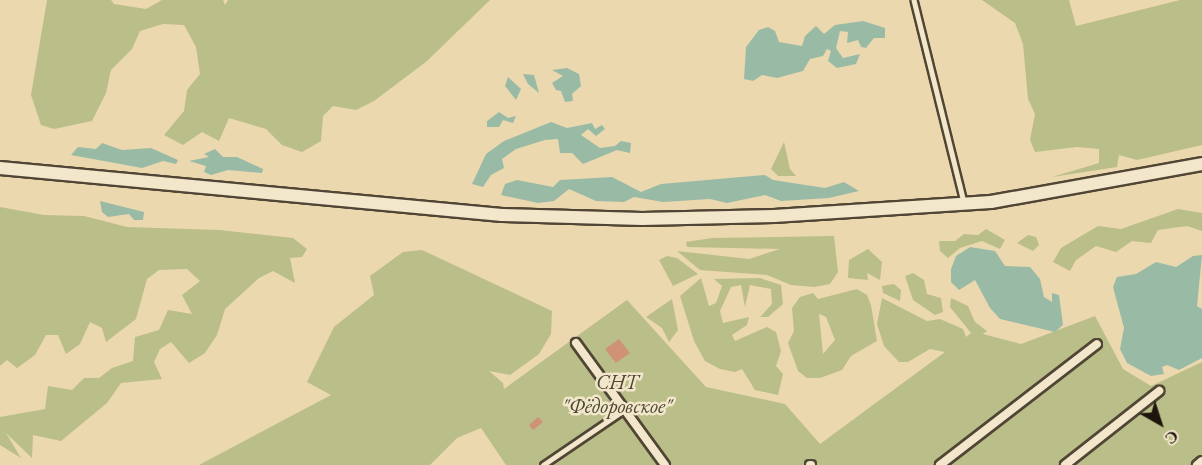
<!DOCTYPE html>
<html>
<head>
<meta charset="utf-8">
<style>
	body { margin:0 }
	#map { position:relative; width:1202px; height:465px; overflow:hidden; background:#ebd8af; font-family:"EB Garamond",serif }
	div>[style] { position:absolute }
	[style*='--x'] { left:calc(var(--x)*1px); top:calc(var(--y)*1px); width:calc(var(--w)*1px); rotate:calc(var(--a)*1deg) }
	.green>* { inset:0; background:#babe89 }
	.water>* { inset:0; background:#99bba6 }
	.building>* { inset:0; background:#cf9277 }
	.roads { filter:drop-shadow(2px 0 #514635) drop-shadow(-2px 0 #514635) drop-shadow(0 2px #514635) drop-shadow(0 -2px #514635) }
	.service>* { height:4.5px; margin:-2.25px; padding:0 2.25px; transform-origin:2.25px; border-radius:2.25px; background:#f2e6cb }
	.minor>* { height:8px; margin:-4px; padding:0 4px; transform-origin:4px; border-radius:4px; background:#f2e6cb }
	.secondary>* { height:12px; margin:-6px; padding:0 6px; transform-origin:6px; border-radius:6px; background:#f2e6cb }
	span { translate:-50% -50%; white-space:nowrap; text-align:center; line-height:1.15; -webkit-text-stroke:5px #f2e6cb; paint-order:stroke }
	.park-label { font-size:21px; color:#4d4832; font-style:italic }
	.north { position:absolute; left:1130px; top:393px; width:60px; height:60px; -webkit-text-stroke:4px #f2e6cb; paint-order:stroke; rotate:141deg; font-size:16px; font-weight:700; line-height:24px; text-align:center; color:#1e160c }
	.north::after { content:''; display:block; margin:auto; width:21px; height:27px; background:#1e160c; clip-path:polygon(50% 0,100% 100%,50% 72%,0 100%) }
</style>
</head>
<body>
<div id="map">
	<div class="green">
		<div style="clip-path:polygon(47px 0,111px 0,114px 4px,146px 9px,162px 0,223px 0,225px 5px,228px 0,490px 0,427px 61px,374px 101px,356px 110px,333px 106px,323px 116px,321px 141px,302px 152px,282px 145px,266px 129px,229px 118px,219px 141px,202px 132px,183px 145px,164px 135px,184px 111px,187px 90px,200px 74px,196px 47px,184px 25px,163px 24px,140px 31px,132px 49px,111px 70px,106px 93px,92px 121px,54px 129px,41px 125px,31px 95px)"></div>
		<div style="clip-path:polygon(982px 0,1069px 0,1076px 26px,1180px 0,1202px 0,1202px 145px,1137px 160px,1119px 155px,1117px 167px,1052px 177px,1099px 163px,1099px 149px,1077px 147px,1035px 152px,1030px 140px,1035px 114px,1028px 99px,1023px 44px,1015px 23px)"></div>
		<div style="clip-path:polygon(784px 142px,790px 169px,796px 176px,778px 176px,771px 169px)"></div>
		<div style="clip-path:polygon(0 207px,44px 215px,84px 216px,127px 227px,219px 230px,293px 238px,307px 249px,302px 257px,290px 258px,295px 283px,273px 271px,259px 278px,225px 309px,217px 335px,205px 353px,189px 363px,171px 342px,160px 349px,154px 362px,162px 379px,121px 383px,107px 403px,61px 441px,33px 435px,32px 458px,6px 433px,21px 458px,0 445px,0 417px,45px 409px,48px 386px,72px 390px,84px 378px,99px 378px,112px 368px,133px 361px,135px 337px,159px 330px,168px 310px,192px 314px,182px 295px,200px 281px,187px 269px,159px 270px,147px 279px,136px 319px,106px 342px,102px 328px,90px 322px,80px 344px,66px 354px,58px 335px,46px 335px,35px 355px,17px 368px,7px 360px,0 366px)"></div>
		<div style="clip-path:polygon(1178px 209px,1202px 213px,1202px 231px,1187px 226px,1158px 230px,1151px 243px,1132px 241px,1116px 252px,1096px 246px,1076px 260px,1070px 271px,1053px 262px,1061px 248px,1098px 226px,1121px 229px)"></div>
		<div style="clip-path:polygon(986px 229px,1005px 240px,1000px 249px,982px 241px,960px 248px,948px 258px,940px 251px,939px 241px,955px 241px,964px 234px,978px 235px)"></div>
		<div style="clip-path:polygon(1028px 235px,1036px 237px,1039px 245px,1033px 251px,1017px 243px)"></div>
		<div style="clip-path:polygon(834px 236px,838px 272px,830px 284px,814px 287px,791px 285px,767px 275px,700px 270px,677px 251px,749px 259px,780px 249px,687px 247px,686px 242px,712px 238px)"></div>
		<div style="clip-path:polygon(868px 249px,882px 262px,880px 280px,867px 273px,868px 280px,848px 278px,849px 260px)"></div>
		<div style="clip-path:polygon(422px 250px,552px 311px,551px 334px,539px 354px,510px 375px,489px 371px,503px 383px,504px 389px,627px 300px,706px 387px,785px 404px,820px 444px,945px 352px,930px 349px,908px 362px,899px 362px,884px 346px,877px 324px,882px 298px,927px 321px,940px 319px,963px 329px,966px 337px,971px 333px,950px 307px,951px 298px,968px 306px,975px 322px,987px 331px,983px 334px,1021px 344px,1095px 316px,1123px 369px,1151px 386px,1202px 362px,1202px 465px,506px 465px,481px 428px,457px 438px,430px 465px,199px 465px,331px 395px,307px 382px,334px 327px,374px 295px,370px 276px,403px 252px)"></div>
		<div style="clip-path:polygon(667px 256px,677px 258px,698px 274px,673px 286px,659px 260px)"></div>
		<div style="clip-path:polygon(913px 273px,924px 280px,927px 294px,941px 298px,943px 312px,935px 315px,913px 300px,905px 276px)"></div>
		<div style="clip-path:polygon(701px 278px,709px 306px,716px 303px,722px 286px,714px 279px,760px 278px,781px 285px,783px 304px,768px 317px,760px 317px,772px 304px,771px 289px,750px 285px,745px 307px,741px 285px,731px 287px,720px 311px,723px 323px,749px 317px,747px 325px,732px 335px,735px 341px,767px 327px,776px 332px,781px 351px,776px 366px,783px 374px,778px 395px,755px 390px,742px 369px,735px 372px,720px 369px,705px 361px,694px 341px,680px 296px)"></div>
		<div style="clip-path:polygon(894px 284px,901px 290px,900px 301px,883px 293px,882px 286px)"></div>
		<div style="clip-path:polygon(evenodd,857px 289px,867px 295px,871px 305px,877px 341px,851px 356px,842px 370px,820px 378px,807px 378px,798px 371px,788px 343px,794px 331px,792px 308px,800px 297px,813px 293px,818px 299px,857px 289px,819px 314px,826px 317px,835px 340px,823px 354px,819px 314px)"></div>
		<div style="clip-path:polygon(672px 299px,678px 330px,669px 342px,662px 328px,646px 317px)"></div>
	</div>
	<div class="water">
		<div style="clip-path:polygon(863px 21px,885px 28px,885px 38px,874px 38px,866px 48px,861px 47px,858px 40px,847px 43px,848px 32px,840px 31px,836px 48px,843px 58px,860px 54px,856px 64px,837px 68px,828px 61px,831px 51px,827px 49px,823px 56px,810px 59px,803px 71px,777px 78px,762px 75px,753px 81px,744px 79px,746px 47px,759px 30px,768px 27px,775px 31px,779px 42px,802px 46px,805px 36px,816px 26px,824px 34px,835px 25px)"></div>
		<div style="clip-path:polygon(567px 68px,579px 74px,581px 86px,572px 94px,573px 101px,565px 102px,561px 91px,556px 90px,552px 83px,563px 76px,552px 70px)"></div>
		<div style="clip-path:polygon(523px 74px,534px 75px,539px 93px,528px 84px)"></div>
		<div style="clip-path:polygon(508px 77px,521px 89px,516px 100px,505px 86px)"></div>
		<div style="clip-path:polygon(499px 112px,508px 118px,516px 116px,513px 123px,503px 120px,499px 127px,487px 127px,487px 121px)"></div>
		<div style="clip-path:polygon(551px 122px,567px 128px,592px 123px,595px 129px,602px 125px,605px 129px,596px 136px,588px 129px,581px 135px,600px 148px,615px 146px,621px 141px,631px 143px,630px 153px,617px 150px,583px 164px,572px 153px,560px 153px,558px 139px,545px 140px,516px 149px,502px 159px,504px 168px,491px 175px,483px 187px,472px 184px,486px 154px,504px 141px)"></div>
		<div style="clip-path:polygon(102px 143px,122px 150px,151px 148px,178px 160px,176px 164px,163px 161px,142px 168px,71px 155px,78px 147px,96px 149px)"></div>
		<div style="clip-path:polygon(215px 149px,223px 157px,237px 157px,263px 169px,262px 173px,228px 170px,211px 175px,204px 172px,206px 166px,189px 161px,209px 157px,204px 154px)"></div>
		<div style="clip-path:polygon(765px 175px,773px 180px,825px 188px,844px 182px,859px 191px,829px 198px,781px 201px,765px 195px,727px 203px,710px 199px,663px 202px,634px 197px,624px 202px,596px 201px,569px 189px,554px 201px,538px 203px,501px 195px,505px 184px,517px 180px,553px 187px,560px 180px,612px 177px,641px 192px,661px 184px)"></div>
		<div style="clip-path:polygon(100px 201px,144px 212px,143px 220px,134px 220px,129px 214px,108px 217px,102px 212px)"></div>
		<div style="clip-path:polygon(970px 247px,995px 251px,1005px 266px,1030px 267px,1040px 279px,1044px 297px,1052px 302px,1052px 293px,1059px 295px,1063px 325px,1055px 332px,1000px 319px,990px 308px,975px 280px,959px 290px,951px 282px,951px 269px,956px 256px)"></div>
		<div style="clip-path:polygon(1202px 255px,1197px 306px,1202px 309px,1202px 358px,1179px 370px,1167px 365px,1162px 367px,1164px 374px,1151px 376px,1127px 363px,1120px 349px,1124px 328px,1113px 287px,1117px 277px,1136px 274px,1156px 262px,1176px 267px,1193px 256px)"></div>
	</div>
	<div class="building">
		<div style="clip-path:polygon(619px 339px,630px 353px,616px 363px,605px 349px)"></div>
		<div style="clip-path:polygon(538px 417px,543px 422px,533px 430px,529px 425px)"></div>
	</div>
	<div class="roads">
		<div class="service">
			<div style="--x:914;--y:0;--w:208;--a:76.1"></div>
			<div style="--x:543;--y:465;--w:98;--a:-34.2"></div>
		</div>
		<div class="minor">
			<div style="--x:576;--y:343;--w:151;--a:53.9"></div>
			<div style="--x:810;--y:465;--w:1;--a:0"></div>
			<div style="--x:940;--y:465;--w:198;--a:-37.6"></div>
			<div style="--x:1065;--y:465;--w:120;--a:-38.2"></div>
			<div style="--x:1197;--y:465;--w:6;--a:-39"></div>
		</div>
		<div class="secondary">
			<div style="--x:0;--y:168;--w:504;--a:5.35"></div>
			<div style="--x:502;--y:215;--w:140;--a:1.6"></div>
			<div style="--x:642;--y:219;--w:132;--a:-1.3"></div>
			<div style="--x:774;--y:216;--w:217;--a:-3.7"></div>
			<div style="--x:991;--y:202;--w:214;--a:-10.2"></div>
		</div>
	</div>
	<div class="park-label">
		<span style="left:617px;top:394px">СНТ<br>"Фёдоровское"</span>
	</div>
	<div class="north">С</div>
</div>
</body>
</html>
